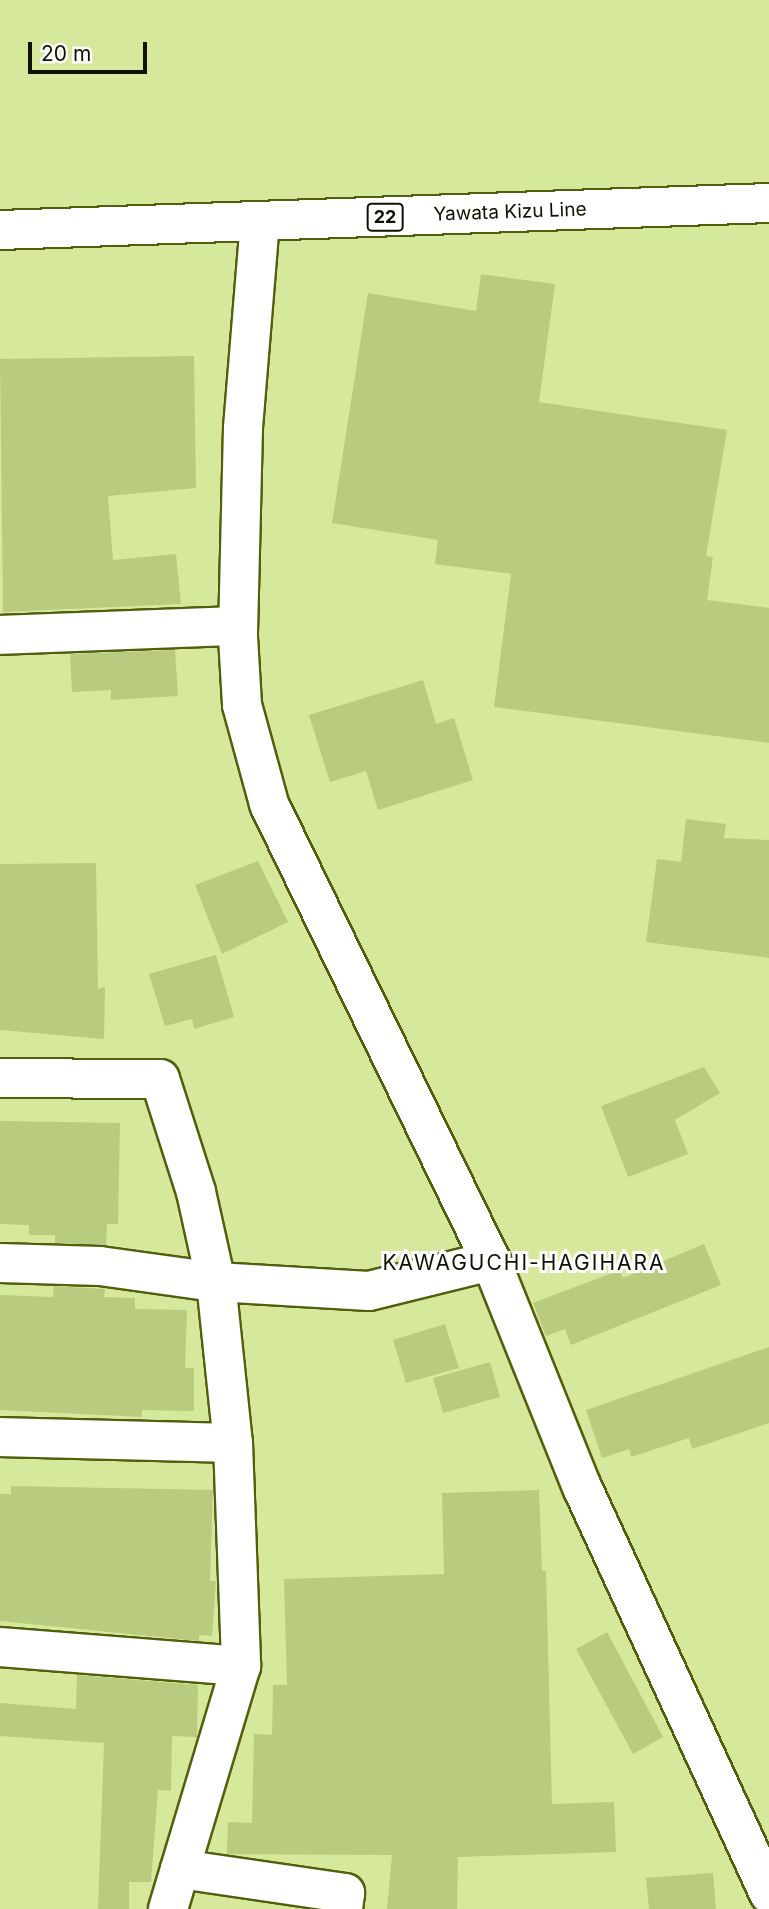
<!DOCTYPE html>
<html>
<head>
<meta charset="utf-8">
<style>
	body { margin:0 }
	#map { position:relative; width:769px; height:1909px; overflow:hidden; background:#d5e89b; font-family:Inter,sans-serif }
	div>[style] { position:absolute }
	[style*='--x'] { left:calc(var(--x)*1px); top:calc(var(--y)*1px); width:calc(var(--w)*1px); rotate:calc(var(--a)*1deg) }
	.building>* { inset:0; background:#b9cb7f }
	.roads { filter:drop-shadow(2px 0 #515f0d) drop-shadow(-2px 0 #515f0d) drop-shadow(0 2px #515f0d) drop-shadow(0 -2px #515f0d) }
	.minor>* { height:38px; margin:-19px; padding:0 19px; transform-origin:19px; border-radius:19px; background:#fff }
	.major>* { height:38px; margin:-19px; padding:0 19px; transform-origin:19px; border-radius:19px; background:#fff }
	span { translate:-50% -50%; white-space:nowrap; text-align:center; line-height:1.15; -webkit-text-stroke:6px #fff; paint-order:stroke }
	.shield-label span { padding:2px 5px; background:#fff; border:2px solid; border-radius:5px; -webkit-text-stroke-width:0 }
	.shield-label { font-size:18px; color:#0e1300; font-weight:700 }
	.street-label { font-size:19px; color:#0e1300 }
	.neighbourhood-label { font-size:21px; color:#0e1300; letter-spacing:2px }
	.scale { position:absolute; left:28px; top:42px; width:119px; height:32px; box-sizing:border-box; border:4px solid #0e1300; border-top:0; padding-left:9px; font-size:21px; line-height:24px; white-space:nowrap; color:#0e1300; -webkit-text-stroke:5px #fff; paint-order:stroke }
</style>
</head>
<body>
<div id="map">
	<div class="building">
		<div style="clip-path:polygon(481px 274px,555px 284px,539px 402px,727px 430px,706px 556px,713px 557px,707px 600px,769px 608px,769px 743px,494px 707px,511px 574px,435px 564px,438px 540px,332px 523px,368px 293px,476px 311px)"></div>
		<div style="clip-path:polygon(194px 356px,196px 488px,108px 496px,113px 560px,176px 554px,181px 604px,3px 612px,0 359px)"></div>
		<div style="clip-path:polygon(175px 650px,178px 696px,111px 700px,111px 690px,72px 692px,70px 654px)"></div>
		<div style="clip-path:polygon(423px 680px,436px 724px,454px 718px,473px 780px,378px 810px,366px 771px,330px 782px,309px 715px)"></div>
		<div style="clip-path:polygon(686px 819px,726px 824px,724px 838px,769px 840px,769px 958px,646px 942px,657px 859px,681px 862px)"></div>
		<div style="clip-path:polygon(258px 861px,288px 922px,222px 954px,195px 885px)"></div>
		<div style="clip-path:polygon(96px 863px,98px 989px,105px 987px,104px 1039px,0 1030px,0 864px)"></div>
		<div style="clip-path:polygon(216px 955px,234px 1017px,194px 1029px,192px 1019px,165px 1026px,149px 974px)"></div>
		<div style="clip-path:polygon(704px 1067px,720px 1093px,675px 1120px,688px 1154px,628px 1177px,601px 1106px)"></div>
		<div style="clip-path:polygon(0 1121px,120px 1123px,118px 1224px,107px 1224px,106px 1245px,55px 1243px,55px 1235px,29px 1235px,29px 1225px,0 1224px)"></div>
		<div style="clip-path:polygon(704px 1244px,721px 1285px,571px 1345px,565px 1329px,546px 1336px,533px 1303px,620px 1270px,623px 1278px)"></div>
		<div style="clip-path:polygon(54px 1286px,105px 1289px,104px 1297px,135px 1298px,135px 1309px,187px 1310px,185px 1368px,194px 1368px,194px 1411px,142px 1410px,142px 1417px,0 1410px,0 1295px,53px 1297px)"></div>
		<div style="clip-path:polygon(445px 1324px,459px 1368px,406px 1383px,393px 1340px)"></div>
		<div style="clip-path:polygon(769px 1347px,769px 1423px,692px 1449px,689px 1438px,631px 1457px,629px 1449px,602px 1458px,586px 1410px)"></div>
		<div style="clip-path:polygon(490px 1362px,500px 1397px,443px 1413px,433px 1378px)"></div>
		<div style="clip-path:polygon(11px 1486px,213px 1490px,210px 1581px,216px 1581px,212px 1636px,199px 1635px,199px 1641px,0 1621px,0 1494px,11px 1494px)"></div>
		<div style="clip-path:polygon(539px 1490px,542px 1571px,546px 1571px,552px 1804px,614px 1802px,616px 1852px,458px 1857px,457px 1909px,387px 1909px,392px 1855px,227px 1854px,228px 1822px,252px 1823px,254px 1734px,272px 1735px,273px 1685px,287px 1685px,284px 1579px,444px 1574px,442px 1493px)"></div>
		<div style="clip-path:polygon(607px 1632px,663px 1737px,633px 1754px,576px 1649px)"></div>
		<div style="clip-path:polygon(77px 1675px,198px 1685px,197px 1737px,172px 1736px,171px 1791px,158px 1790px,151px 1882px,129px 1882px,129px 1909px,98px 1909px,104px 1743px,0 1736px,0 1703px,76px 1709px)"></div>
		<div style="clip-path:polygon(713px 1873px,716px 1909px,649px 1909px,646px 1878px)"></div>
	</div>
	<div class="roads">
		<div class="minor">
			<div style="--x:260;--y:221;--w:208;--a:94.7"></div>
			<div style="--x:243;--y:428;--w:209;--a:91.4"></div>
			<div style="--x:238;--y:637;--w:68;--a:86.6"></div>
			<div style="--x:242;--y:705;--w:103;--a:74.7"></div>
			<div style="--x:269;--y:804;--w:508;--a:64.09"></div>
			<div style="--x:491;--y:1261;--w:244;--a:68.1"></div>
			<div style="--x:582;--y:1487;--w:448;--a:65.3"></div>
			<div style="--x:0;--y:635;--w:238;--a:-2.2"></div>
			<div style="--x:0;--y:1078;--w:160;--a:0.4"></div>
			<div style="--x:160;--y:1079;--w:119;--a:72.3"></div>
			<div style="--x:196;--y:1192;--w:92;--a:77.5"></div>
			<div style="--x:216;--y:1282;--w:162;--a:84"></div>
			<div style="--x:233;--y:1443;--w:223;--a:87.9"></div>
			<div style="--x:241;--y:1666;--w:242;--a:-175.5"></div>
			<div style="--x:0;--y:1263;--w:100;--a:1.7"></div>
			<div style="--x:100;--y:1266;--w:117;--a:7.9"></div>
			<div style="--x:216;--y:1282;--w:153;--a:3.4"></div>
			<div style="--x:369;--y:1291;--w:126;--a:-13.8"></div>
			<div style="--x:0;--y:1437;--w:233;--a:1.5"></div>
			<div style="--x:180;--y:1869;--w:167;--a:8.3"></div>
			<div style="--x:345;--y:1893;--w:16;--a:97"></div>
			<div style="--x:168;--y:1909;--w:254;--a:-73.3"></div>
		</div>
		<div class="major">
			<div style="--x:0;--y:230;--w:769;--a:-2.01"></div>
		</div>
	</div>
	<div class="shield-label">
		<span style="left:385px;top:217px">22</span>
	</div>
	<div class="street-label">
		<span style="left:510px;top:212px;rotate:-2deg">Yawata Kizu Line</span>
	</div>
	<div class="neighbourhood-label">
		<span style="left:524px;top:1263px">KAWAGUCHI-HAGIHARA</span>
	</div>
	<div class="scale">20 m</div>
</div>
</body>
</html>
